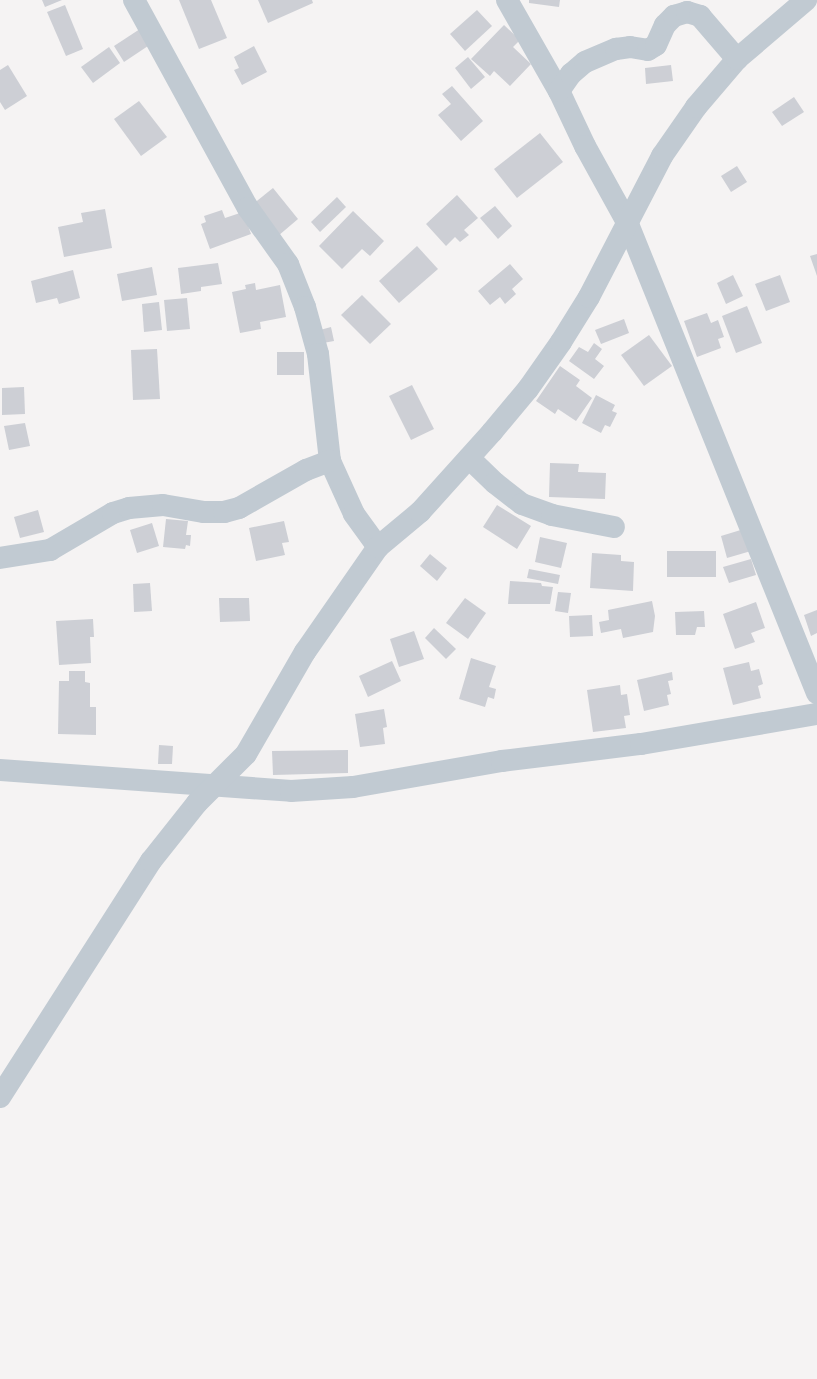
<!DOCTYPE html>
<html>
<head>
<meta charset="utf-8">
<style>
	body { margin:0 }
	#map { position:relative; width:817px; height:1379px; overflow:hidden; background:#f5f3f3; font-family:Manrope,sans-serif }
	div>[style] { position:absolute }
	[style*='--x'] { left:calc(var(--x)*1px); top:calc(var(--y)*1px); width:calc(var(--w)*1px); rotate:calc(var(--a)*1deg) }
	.building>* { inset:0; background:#cdcfd5 }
	.street>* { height:22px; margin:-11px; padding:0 11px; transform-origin:11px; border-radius:11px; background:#c1cad2 }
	span { translate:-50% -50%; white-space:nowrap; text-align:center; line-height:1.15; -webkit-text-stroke:3px #fff; paint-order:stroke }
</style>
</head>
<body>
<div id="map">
	<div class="building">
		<div style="clip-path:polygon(42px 0,62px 0,45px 7px)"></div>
		<div style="clip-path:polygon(179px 0,211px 0,227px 38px,199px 49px)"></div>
		<div style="clip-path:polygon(258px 0,312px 0,313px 3px,268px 23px)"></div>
		<div style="clip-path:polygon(529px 0,560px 0,559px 7px,529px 3px)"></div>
		<div style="clip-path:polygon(65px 5px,83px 49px,66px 56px,47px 12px)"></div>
		<div style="clip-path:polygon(477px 10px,492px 26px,465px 51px,450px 34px)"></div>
		<div style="clip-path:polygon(504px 25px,520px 40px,513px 47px,531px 64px,510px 86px,494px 71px,490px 76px,471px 59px)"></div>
		<div style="clip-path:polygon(143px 27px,154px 42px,124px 62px,114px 46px)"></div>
		<div style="clip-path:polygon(254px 46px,267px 72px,242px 85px,234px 70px,239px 68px,234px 57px)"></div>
		<div style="clip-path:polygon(109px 47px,120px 63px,93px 83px,81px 67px)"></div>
		<div style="clip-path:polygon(468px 57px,485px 77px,471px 89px,455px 68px)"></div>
		<div style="clip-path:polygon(8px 65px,27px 96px,5px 110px,0 102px,0 70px)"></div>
		<div style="clip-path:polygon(671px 65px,673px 81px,646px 84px,645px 68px)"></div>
		<div style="clip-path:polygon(452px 86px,483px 121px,461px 141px,438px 115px,451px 104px,442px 94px)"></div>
		<div style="clip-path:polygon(794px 97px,804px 112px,782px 126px,772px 112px)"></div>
		<div style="clip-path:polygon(139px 101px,167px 137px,141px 156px,114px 119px)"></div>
		<div style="clip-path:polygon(540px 133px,563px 162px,517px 198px,494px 169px)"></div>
		<div style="clip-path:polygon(737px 166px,747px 182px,731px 192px,721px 176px)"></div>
		<div style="clip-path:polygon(273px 188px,298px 219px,278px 236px,253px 204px)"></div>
		<div style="clip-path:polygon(457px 195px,478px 218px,464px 230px,469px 235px,460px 242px,455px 237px,446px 246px,426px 224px)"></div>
		<div style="clip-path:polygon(337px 197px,346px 207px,320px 232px,311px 222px)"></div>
		<div style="clip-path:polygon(495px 206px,512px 226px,498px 239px,480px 218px)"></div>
		<div style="clip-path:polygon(105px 209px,112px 248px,64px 257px,58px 227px,83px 222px,81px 213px)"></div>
		<div style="clip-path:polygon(222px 210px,225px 218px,243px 212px,251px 234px,210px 249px,201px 224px,206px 222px,204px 216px)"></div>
		<div style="clip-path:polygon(353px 211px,384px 241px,370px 256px,362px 249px,342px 269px,319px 246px)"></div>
		<div style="clip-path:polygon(417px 246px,438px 269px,399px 303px,379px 281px)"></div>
		<div style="clip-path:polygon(817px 254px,817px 276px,810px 256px)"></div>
		<div style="clip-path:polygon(218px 263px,222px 284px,201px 287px,201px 291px,181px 294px,178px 268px)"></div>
		<div style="clip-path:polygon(510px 264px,523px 279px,512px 289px,516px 294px,505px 304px,500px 297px,490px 305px,478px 291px)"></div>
		<div style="clip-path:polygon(152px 267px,157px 295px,122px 301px,117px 274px)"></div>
		<div style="clip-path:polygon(73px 270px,80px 298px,59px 304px,57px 298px,36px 303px,31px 281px)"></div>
		<div style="clip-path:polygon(733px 275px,743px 296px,726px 304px,717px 283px)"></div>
		<div style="clip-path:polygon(780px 275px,790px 302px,766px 311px,755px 284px)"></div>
		<div style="clip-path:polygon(255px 283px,256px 290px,280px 285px,286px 317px,260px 322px,261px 329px,240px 333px,232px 292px,246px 289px,245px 285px)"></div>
		<div style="clip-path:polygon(362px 295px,391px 324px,370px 344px,341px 315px)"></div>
		<div style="clip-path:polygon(187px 298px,190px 329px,167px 331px,164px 300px)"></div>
		<div style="clip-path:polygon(159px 302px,162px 330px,144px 332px,142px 304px)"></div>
		<div style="clip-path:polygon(747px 306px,762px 343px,736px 353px,722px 316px)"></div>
		<div style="clip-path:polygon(707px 313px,711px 323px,718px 320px,724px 337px,718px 339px,721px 348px,697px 357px,684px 321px)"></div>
		<div style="clip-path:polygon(624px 319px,629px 333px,601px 344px,595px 330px)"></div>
		<div style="clip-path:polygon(331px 327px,334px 341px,323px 343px,320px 330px)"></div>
		<div style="clip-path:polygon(649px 335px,672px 366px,644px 386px,621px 355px)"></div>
		<div style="clip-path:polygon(594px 343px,602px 349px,595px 359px,604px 366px,594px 379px,569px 361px,579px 347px,588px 352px)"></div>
		<div style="clip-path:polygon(157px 349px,160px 399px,133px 400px,131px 350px)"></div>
		<div style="clip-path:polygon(277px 352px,304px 352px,304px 375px,277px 375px)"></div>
		<div style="clip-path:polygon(560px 366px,580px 380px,576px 386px,592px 398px,576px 421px,558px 409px,555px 414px,536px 401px)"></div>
		<div style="clip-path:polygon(412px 385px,434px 429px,411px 440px,389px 396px)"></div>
		<div style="clip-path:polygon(24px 387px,25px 414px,2px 415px,2px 388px)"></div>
		<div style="clip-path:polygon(596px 395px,615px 405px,612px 411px,617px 413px,610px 427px,605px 425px,601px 433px,582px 423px)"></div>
		<div style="clip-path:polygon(25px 423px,30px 446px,9px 450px,4px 426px)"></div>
		<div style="clip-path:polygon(550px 463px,579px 464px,578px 472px,606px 473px,605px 499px,549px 497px)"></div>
		<div style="clip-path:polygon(497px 505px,531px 526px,517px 549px,483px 527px)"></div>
		<div style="clip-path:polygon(38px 510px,44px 532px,20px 538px,14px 517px)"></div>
		<div style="clip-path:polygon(166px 519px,188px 521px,186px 535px,191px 535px,190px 546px,186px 545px,185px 549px,163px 547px)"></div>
		<div style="clip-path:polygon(284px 521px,289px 542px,282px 543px,285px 555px,256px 561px,249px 528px)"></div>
		<div style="clip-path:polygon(152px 523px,159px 546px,137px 553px,130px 530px)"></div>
		<div style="clip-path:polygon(744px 529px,751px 551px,727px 558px,721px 536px)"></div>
		<div style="clip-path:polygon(540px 537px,567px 543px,561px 568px,535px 562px)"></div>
		<div style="clip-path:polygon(667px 551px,716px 551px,716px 577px,667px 577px)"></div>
		<div style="clip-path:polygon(592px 553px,621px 555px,621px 561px,634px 562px,633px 591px,590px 588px)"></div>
		<div style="clip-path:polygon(430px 554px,447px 568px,437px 581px,420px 566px)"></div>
		<div style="clip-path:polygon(751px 559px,756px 575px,729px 583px,723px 567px)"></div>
		<div style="clip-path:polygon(529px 569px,560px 575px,558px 584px,527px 578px)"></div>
		<div style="clip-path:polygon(510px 581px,541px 583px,542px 586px,553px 587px,550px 604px,508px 604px)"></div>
		<div style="clip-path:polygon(150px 583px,152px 611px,134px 612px,133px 584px)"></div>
		<div style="clip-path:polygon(558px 592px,571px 593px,568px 613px,555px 611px)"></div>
		<div style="clip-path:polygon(219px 598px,249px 598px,250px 621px,220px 622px)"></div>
		<div style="clip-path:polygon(465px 598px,486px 613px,468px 639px,446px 623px)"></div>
		<div style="clip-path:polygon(652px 601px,655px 616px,653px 632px,623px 638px,621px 629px,601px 633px,599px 622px,609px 620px,608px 610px)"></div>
		<div style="clip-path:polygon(756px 602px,765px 628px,751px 633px,755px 642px,735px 649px,723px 614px)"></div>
		<div style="clip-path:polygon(817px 610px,817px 633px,811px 636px,804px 615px)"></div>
		<div style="clip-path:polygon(704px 611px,705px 627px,697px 627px,695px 635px,676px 635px,675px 612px)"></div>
		<div style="clip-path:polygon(592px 615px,593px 636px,570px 637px,569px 616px)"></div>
		<div style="clip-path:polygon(93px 619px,94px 637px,90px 637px,91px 663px,59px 665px,56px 621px)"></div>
		<div style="clip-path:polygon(434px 628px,456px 649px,446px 659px,425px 638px)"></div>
		<div style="clip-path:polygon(414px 631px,424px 659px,399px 667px,390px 639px)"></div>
		<div style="clip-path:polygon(471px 658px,496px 666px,489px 687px,496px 689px,494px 699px,488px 697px,485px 707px,459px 699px)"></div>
		<div style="clip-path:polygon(392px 661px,401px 681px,368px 697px,359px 676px)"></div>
		<div style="clip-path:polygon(749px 662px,751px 671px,759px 669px,763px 684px,758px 686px,761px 698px,733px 705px,723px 668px)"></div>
		<div style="clip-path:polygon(69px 671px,85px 671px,85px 682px,90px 683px,90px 707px,96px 707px,96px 735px,58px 734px,59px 681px,69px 681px)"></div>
		<div style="clip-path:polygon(672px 672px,673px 680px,668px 681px,671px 694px,667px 695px,669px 705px,644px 711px,637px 680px)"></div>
		<div style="clip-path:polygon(620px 685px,621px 695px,627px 694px,630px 715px,624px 716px,626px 728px,593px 732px,587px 690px)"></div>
		<div style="clip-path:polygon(384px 709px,387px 727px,383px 728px,385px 744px,360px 747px,355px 714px)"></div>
		<div style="clip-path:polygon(159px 745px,173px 746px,172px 764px,158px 764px)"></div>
		<div style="clip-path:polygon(348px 750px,348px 773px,273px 775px,272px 751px)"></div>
	</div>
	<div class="street">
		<div style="--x:134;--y:0;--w:237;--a:61.3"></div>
		<div style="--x:248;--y:208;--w:69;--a:54.5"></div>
		<div style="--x:288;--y:264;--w:46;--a:68.4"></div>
		<div style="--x:305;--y:307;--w:49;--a:74.5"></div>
		<div style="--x:318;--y:354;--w:108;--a:83.6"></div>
		<div style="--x:330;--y:461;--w:58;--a:65.6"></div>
		<div style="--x:354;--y:514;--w:41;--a:54"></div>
		<div style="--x:507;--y:0;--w:105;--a:60.3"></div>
		<div style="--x:559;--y:91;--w:61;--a:64.7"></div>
		<div style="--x:585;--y:146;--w:89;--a:61.1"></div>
		<div style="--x:628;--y:224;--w:506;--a:68.05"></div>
		<div style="--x:559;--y:91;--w:21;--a:-55"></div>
		<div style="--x:571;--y:74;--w:18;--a:-41"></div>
		<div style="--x:585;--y:62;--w:34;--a:-23"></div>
		<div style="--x:616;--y:49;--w:14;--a:-8"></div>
		<div style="--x:630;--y:47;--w:18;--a:9"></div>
		<div style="--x:648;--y:50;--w:9;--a:-32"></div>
		<div style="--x:656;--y:45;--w:22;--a:-66"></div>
		<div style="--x:665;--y:25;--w:13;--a:-45"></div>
		<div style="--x:674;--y:16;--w:14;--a:-17"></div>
		<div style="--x:687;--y:12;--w:14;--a:17"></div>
		<div style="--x:700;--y:16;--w:57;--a:49.3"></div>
		<div style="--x:469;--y:458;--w:36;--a:44"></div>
		<div style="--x:495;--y:483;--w:34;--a:38"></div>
		<div style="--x:522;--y:504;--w:32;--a:20"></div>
		<div style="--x:552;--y:515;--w:63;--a:11"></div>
		<div style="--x:0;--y:558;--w:51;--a:-9.1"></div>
		<div style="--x:50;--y:550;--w:73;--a:-30.4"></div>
		<div style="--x:113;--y:513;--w:17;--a:-17"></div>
		<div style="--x:129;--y:508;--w:34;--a:-5"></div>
		<div style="--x:163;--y:505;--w:42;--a:9.7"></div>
		<div style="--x:204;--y:512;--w:20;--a:0"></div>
		<div style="--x:224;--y:512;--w:16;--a:-15"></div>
		<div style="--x:239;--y:508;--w:77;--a:-29.6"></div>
		<div style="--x:306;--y:470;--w:26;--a:-21"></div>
		<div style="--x:0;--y:770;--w:292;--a:4.1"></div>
		<div style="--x:291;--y:791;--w:62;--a:-3.7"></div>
		<div style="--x:353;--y:787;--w:151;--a:-9.9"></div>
		<div style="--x:502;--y:761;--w:140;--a:-7"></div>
		<div style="--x:641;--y:744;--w:179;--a:-9.7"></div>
		<div style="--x:0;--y:1097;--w:280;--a:-57.4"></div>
		<div style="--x:151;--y:861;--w:74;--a:-51.6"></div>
		<div style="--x:197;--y:803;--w:69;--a:-45"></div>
		<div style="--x:246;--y:754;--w:118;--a:-60"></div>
		<div style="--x:305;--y:652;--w:128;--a:-55.2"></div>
		<div style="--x:378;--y:547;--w:55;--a:-39.8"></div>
		<div style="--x:420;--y:512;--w:108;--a:-48"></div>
		<div style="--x:492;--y:432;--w:56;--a:-50.1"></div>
		<div style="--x:528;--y:389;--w:57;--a:-54.9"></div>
		<div style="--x:561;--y:342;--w:53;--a:-58.1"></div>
		<div style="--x:589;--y:297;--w:159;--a:-62.6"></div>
		<div style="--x:662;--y:156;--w:60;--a:-55.2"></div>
		<div style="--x:696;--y:107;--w:63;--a:-49.5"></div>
		<div style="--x:737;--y:59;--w:91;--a:-40.5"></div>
	</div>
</div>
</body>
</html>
